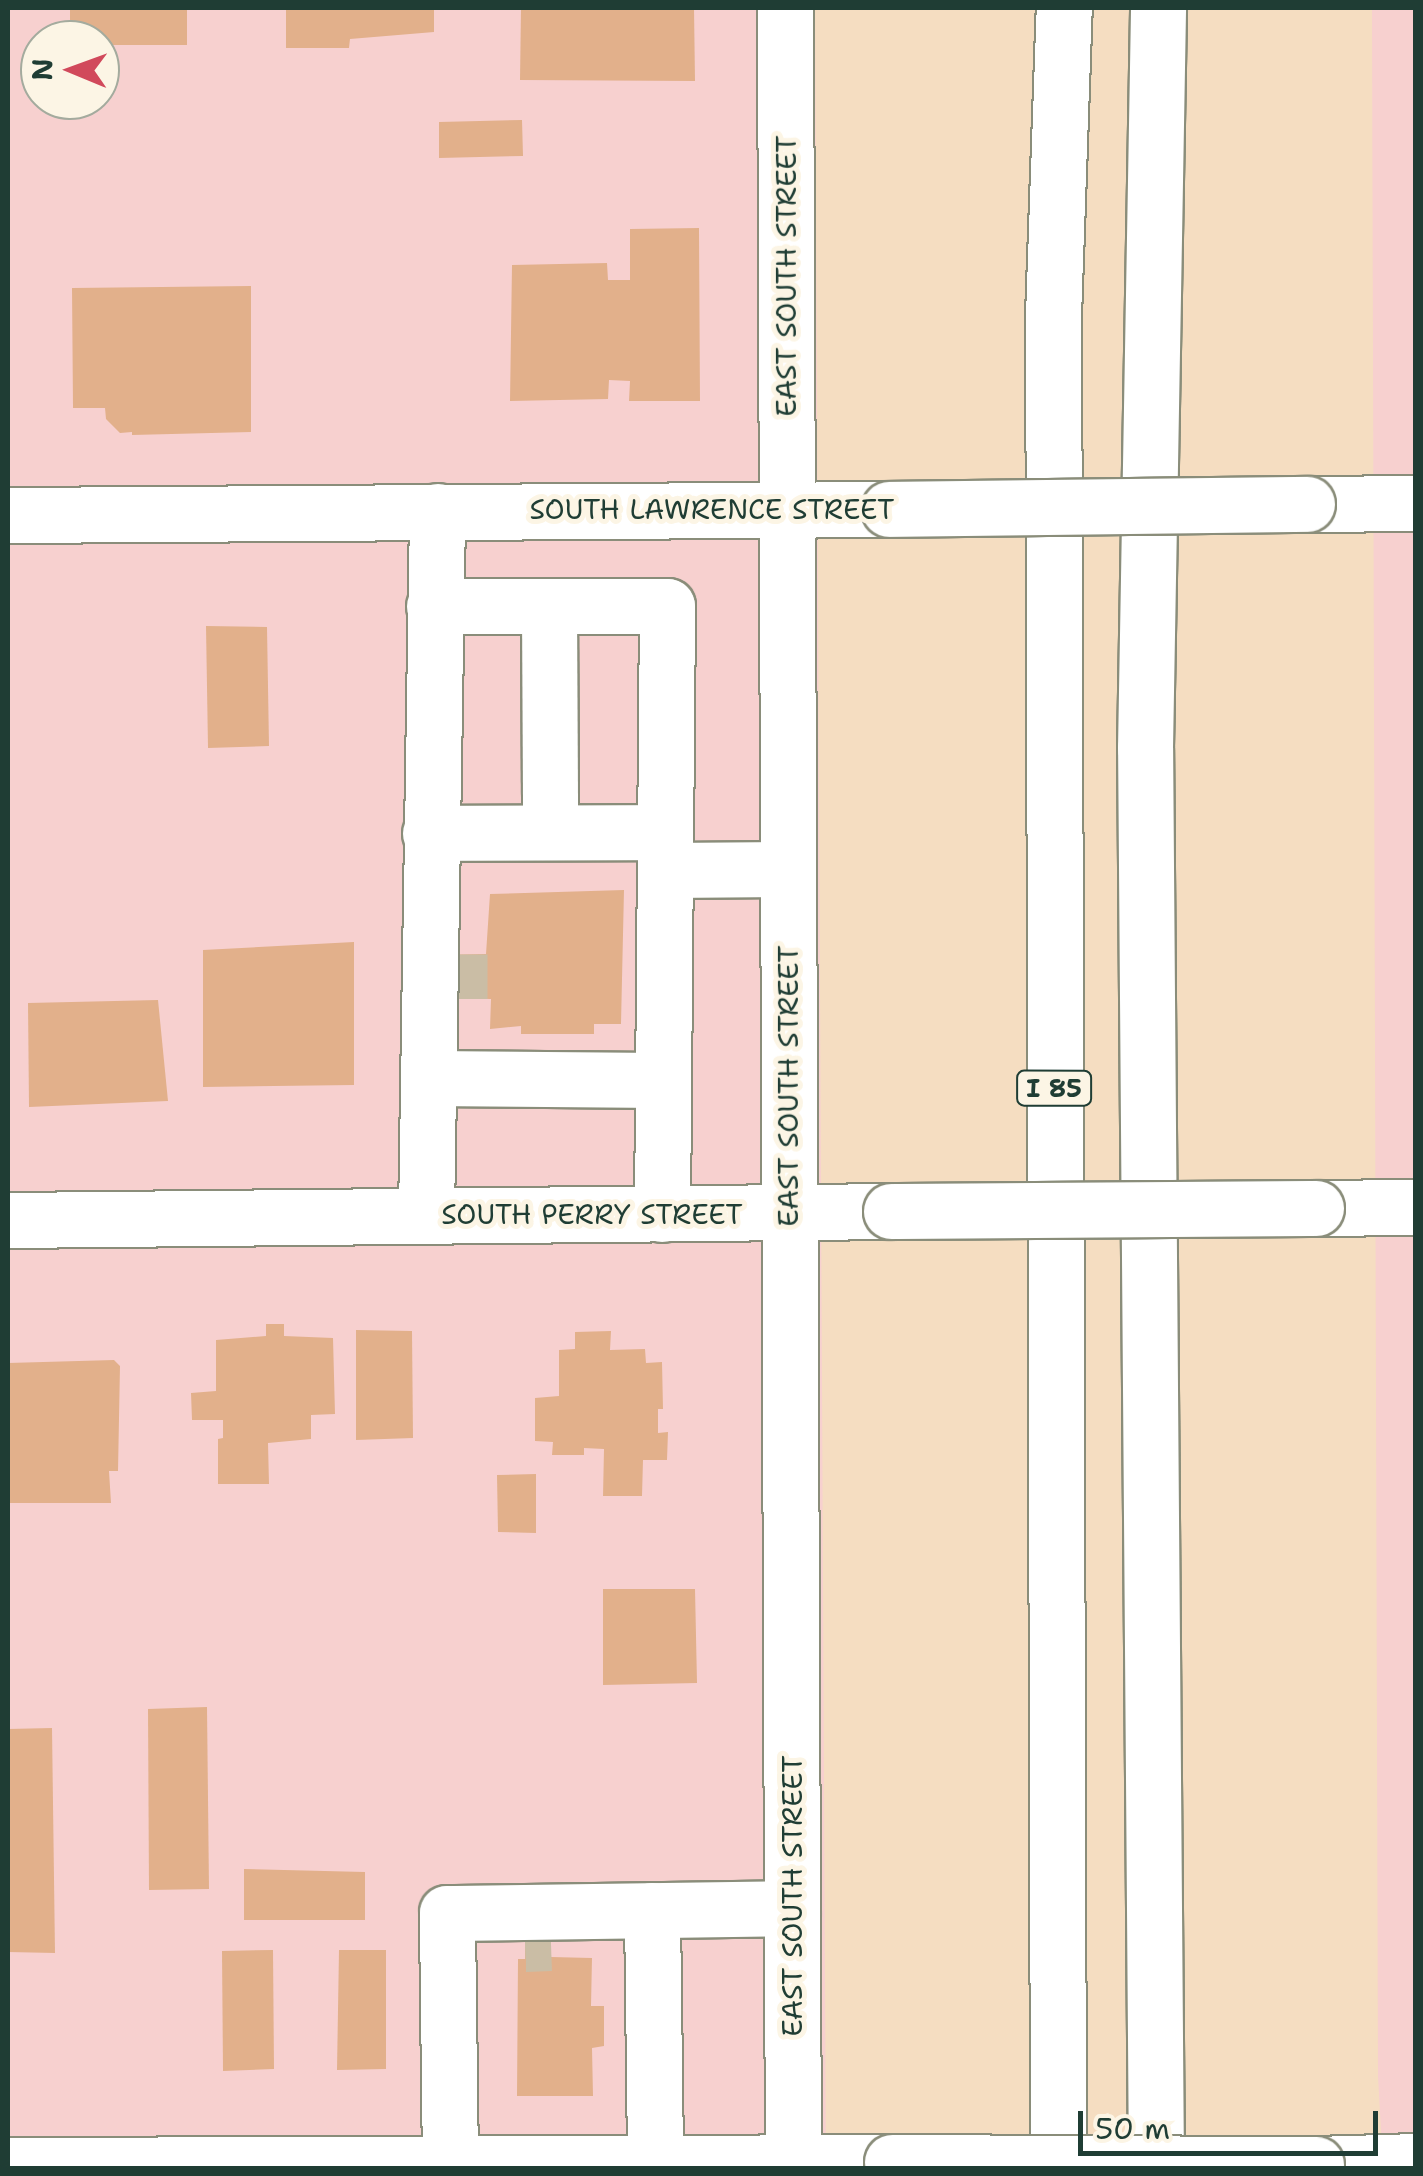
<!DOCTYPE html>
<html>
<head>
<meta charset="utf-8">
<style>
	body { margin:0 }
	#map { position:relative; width:1423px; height:2176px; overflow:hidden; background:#f5ddc1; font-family:"Shantell Sans",sans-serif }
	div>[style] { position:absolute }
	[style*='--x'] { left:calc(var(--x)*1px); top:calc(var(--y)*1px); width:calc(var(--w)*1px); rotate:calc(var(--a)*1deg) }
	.built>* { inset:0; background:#f7d0cf }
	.building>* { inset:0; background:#e2b08b }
	.minor-tunnel>* { height:55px; margin-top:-27.5px; transform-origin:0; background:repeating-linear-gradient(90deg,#cabda5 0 55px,transparent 0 83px) }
	.roads { filter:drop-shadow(2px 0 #8a8d7a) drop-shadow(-2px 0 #8a8d7a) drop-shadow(0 2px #8a8d7a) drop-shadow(0 -2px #8a8d7a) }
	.minor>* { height:55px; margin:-27.5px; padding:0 27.5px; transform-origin:27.5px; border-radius:27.5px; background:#fff }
	.major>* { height:55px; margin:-27.5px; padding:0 27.5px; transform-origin:27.5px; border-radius:27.5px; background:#fff }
	.highway>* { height:55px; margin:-27.5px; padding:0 27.5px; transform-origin:27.5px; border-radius:27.5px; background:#fff }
	.bridges { filter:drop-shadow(2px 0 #8a8d7a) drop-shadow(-2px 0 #8a8d7a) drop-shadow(0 2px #8a8d7a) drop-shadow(0 -2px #8a8d7a) }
	.minor-bridge>* { height:55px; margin:-27.5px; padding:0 27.5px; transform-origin:27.5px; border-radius:27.5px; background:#fff }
	.major-bridge>* { height:55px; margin:-27.5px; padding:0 27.5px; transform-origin:27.5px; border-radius:27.5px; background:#fff }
	span { translate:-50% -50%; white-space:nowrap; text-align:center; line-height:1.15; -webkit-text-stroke:10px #fcf5e5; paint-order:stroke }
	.shield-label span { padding:2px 8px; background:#fcf5e5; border:2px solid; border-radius:8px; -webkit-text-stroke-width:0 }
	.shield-label { font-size:25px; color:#1f3d34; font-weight:700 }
	.street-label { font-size:28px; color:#1f3d34 }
	.frame { position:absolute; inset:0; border:10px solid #1f3d34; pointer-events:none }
	.north { position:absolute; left:20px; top:20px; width:100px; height:100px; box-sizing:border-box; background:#fcf5e5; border:2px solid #a4ab9e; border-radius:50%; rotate:271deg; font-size:28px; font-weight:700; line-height:40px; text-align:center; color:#1f3d34 }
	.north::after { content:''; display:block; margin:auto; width:35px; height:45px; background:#d1495b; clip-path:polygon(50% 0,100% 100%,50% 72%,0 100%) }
	.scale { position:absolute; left:1078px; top:2111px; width:300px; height:45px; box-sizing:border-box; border:5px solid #1f3d34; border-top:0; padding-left:12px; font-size:30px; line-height:35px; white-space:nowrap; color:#1f3d34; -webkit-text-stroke:8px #fcf5e5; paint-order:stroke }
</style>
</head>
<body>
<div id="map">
	<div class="built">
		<div style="clip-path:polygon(evenodd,8px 8px,815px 8px,826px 2168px,8px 2168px,8px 8px,40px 40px,100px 40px,100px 100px,40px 100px,40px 40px)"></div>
		<div style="clip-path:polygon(1372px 8px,1416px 8px,1415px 2168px,1383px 2168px,1378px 2076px)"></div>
	</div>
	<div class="building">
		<div style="clip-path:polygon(70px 8px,187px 8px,187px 45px,100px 45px,100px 40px,70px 40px)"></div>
		<div style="clip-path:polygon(286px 8px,434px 8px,434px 32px,350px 39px,349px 48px,286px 48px)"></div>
		<div style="clip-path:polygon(521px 8px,694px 8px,695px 81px,520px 80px)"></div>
		<div style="clip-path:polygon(522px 120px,523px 156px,439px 158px,439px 122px)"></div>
		<div style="clip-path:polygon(699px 228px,700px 401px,629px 401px,630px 381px,609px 380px,608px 399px,510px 401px,512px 265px,607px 263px,608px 280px,630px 280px,630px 229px)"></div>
		<div style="clip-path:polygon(251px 286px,251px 432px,132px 435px,132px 432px,120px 433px,106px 419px,105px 408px,73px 408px,72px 288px)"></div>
		<div style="clip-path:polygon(206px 626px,267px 627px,269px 746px,208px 748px)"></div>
		<div style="clip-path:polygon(624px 890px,621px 1024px,594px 1024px,594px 1034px,521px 1034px,521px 1026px,490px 1029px,491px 999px,433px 998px,435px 955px,486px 954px,490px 894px)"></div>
		<div style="clip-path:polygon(354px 942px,354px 1085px,203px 1087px,203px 950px)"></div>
		<div style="clip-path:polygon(158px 1000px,168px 1101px,29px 1107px,28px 1003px)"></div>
		<div style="clip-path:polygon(266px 1324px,284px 1324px,284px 1336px,333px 1338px,335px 1414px,311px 1415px,311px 1439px,268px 1443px,269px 1484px,218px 1484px,218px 1439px,223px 1438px,223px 1420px,192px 1420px,191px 1393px,216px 1391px,216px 1340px,266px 1336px)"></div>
		<div style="clip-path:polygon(356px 1330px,412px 1331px,413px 1438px,356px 1440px)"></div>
		<div style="clip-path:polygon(611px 1331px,610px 1350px,645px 1349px,646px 1363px,662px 1362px,663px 1409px,658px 1409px,658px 1433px,668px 1432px,667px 1460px,643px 1460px,642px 1496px,603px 1496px,604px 1449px,584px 1448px,584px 1455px,552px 1455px,553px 1442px,535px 1441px,535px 1398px,559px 1396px,559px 1350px,575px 1349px,575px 1332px)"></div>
		<div style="clip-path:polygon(114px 1360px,120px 1366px,118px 1471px,109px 1471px,111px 1503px,8px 1503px,8px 1363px)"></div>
		<div style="clip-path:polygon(536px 1474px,536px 1533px,498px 1532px,497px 1475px)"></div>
		<div style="clip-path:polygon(603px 1589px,695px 1589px,697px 1683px,603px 1685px)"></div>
		<div style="clip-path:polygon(207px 1707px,209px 1889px,149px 1890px,148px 1709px)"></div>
		<div style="clip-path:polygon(52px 1728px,55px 1953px,8px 1952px,8px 1729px)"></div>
		<div style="clip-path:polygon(244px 1869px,365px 1872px,365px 1920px,244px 1920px)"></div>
		<div style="clip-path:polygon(550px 1921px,551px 1957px,592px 1958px,591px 2006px,604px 2006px,604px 2046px,592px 2048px,593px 2096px,517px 2096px,518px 1959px,525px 1959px,525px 1923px)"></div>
		<div style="clip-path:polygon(273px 1950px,274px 2069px,223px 2071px,222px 1951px)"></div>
		<div style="clip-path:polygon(339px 1950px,386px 1950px,386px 2069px,337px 2070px)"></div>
	</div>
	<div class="minor-tunnel">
		<div style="--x:460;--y:999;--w:45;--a:-90"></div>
		<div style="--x:525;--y:1944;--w:26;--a:-2"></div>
	</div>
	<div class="roads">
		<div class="minor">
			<div style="--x:1307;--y:504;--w:109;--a:-0.5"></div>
			<div style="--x:8;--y:515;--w:881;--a:-0.39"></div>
			<div style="--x:434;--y:606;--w:233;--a:0"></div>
			<div style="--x:667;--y:606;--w:608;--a:90.47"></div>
			<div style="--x:549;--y:607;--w:224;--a:89.7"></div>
			<div style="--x:430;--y:833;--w:235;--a:-0.2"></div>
			<div style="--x:666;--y:870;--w:121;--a:-0.5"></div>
			<div style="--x:429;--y:1078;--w:233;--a:0.5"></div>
			<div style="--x:426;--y:1215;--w:704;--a:-89.1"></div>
			<div style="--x:652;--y:1910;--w:254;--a:89.3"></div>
			<div style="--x:450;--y:2165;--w:252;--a:-90.7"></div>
			<div style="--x:447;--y:1913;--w:345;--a:-0.8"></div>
		</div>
		<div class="major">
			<div style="--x:785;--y:8;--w:2160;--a:89.79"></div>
			<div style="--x:1316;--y:1208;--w:100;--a:-0.6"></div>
			<div style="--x:8;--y:1220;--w:883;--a:-0.58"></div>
			<div style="--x:1316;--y:2164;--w:100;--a:-1.7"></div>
			<div style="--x:8;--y:2165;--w:884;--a:-0.19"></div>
		</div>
		<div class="highway">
			<div style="--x:1058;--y:2168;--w:1852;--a:-90.15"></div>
			<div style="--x:1053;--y:316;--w:308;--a:-88"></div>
			<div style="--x:1156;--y:2168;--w:1420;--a:-90.44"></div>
			<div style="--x:1145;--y:748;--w:740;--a:-88.99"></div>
		</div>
	</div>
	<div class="bridges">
		<div class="minor-bridge">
			<div style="--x:889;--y:509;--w:418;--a:-0.7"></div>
		</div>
		<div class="major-bridge">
			<div style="--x:891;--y:1211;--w:425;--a:-0.4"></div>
			<div style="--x:892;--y:2162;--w:424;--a:0.3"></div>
		</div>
	</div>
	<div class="shield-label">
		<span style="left:1054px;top:1088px">I 85</span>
	</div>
	<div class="street-label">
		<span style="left:786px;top:276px;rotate:-90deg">EAST SOUTH STREET</span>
		<span style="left:712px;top:509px">SOUTH LAWRENCE STREET</span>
		<span style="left:788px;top:1086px;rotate:-90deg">EAST SOUTH STREET</span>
		<span style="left:592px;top:1214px">SOUTH PERRY STREET</span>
		<span style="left:792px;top:1896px;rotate:-90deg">EAST SOUTH STREET</span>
	</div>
	<div class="frame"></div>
	<div class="north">N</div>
	<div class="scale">50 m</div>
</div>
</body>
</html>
